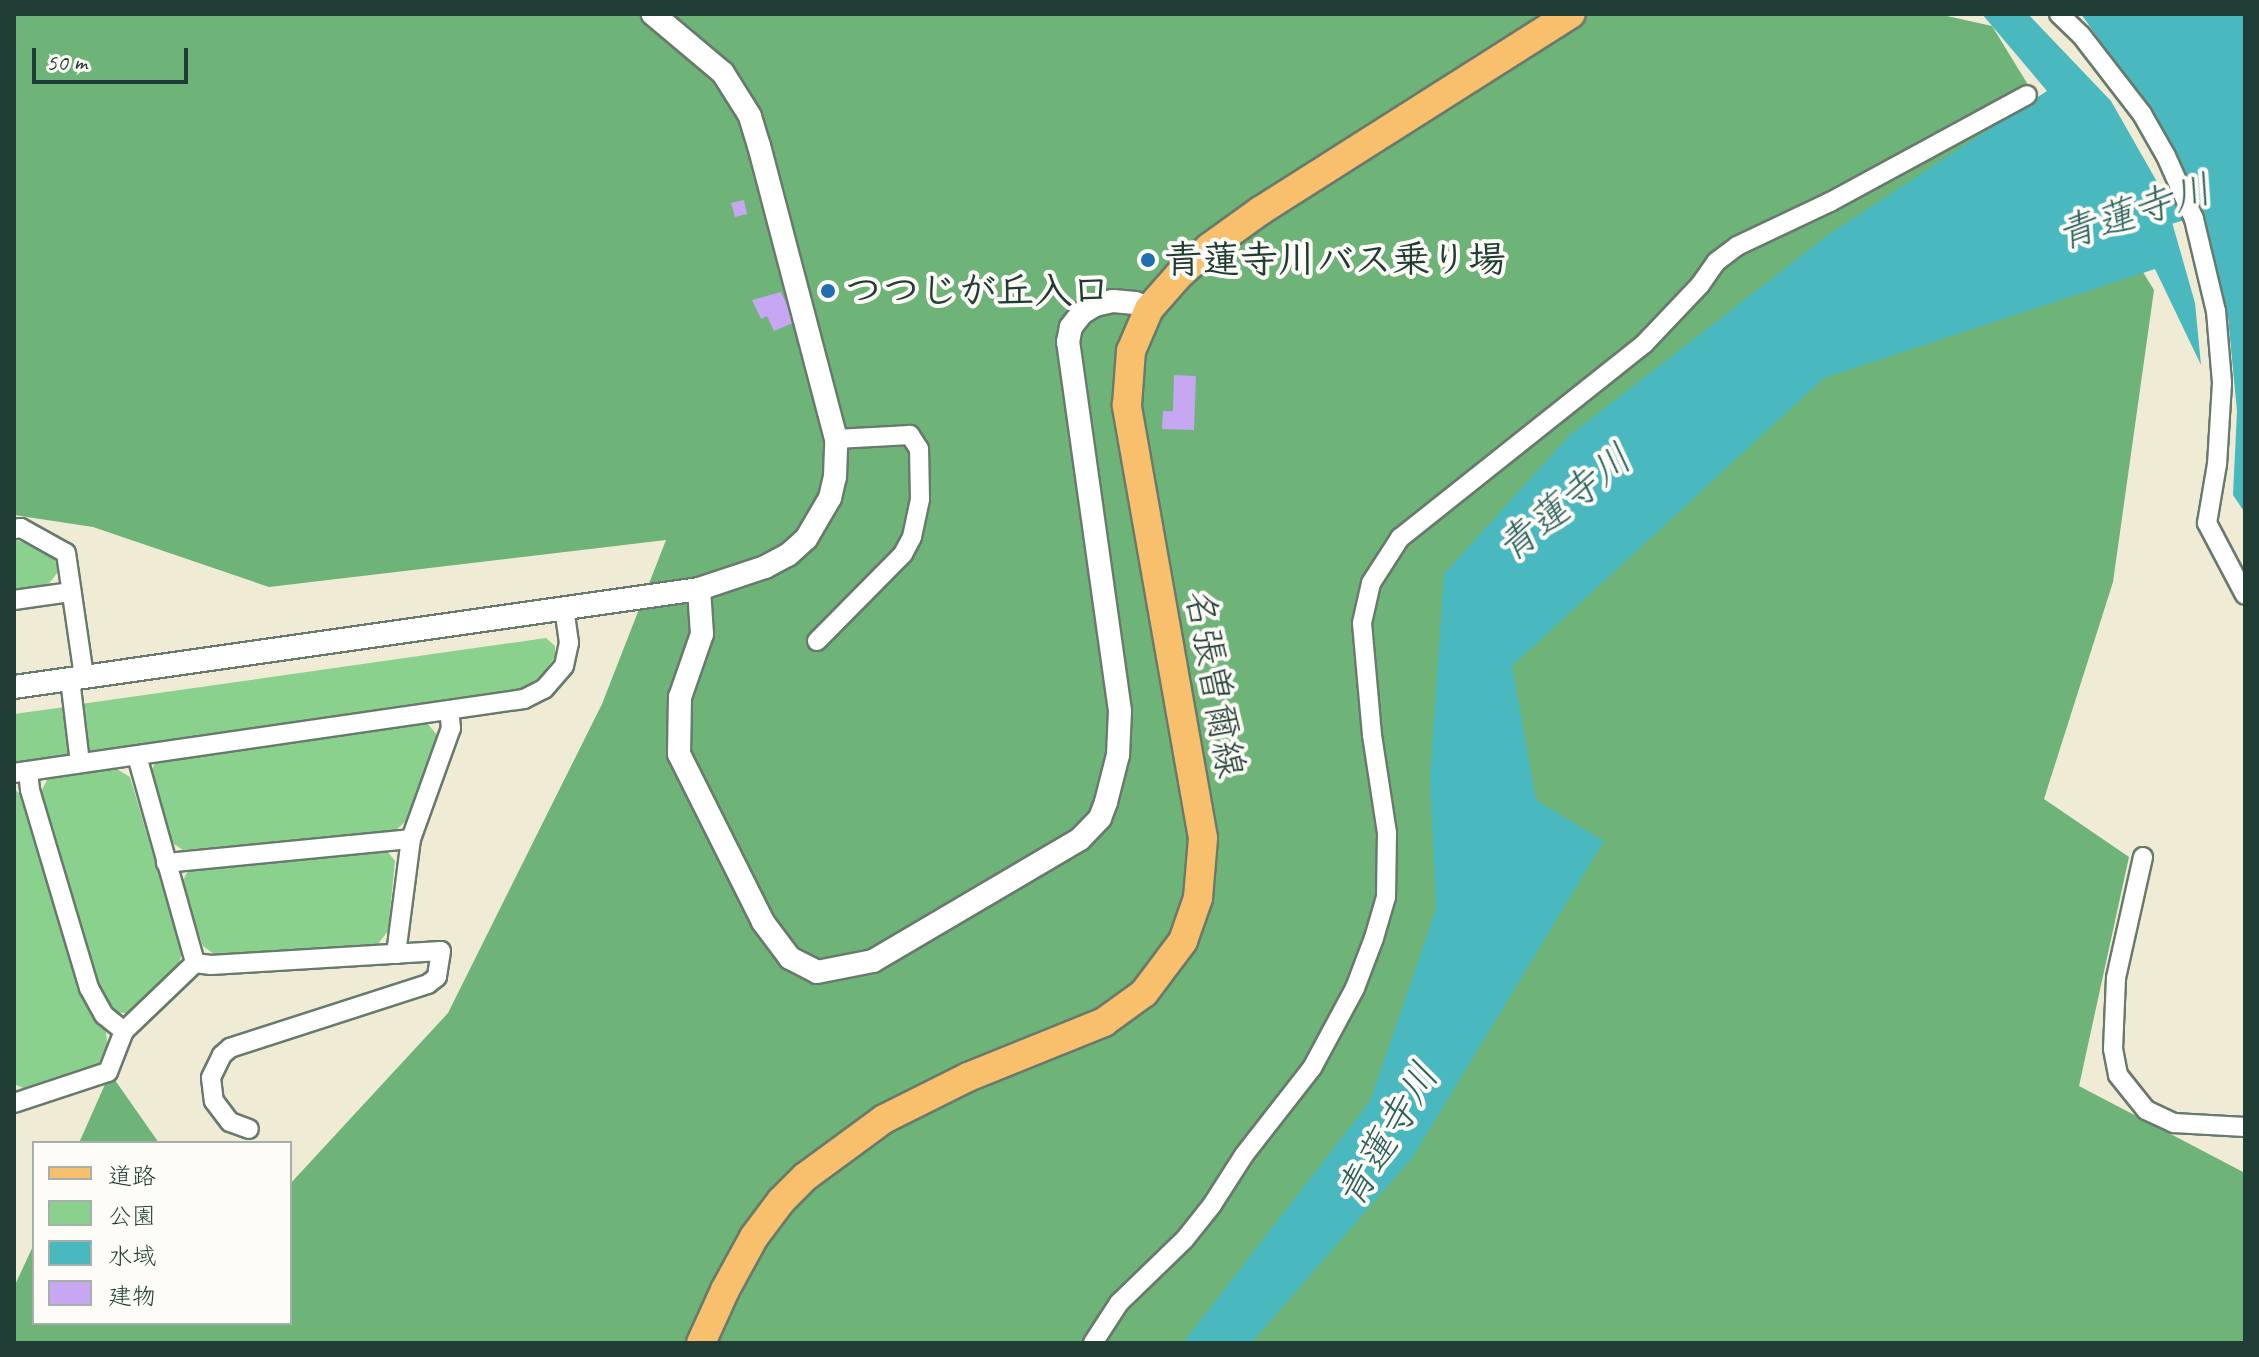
<!DOCTYPE html>
<html>
<head>
<meta charset="utf-8">
<style>
	body { margin:0 }
	#map { position:relative; width:2259px; height:1357px; overflow:hidden; background:#efebd4; font-family:Caveat,"Klee One",sans-serif }
	div>[style] { position:absolute }
	[style*='--x'] { left:calc(var(--x)*1px); top:calc(var(--y)*1px); width:calc(var(--w)*1px); rotate:calc(var(--a)*1deg) }
	.green>* { inset:0; background:#89d18c }
	.forest>* { inset:0; background:#6eb378 }
	.water>* { inset:0; background:#49b8bf }
	.river>* { height:38px; margin:-19px; padding:0 19px; transform-origin:19px; border-radius:19px; background:#49b8bf }
	.building>* { inset:0; background:#c7a7f1 }
	.roads { filter:drop-shadow(2px 0 #687a6c) drop-shadow(-2px 0 #687a6c) drop-shadow(0 2px #687a6c) drop-shadow(0 -2px #687a6c) }
	.minor>* { height:18px; margin:-9px; padding:0 9px; transform-origin:9px; border-radius:9px; background:#fff }
	.tertiary>* { height:22px; margin:-11px; padding:0 11px; transform-origin:11px; border-radius:11px; background:#fff }
	.primary>* { height:28px; margin:-14px; padding:0 14px; transform-origin:14px; border-radius:14px; background:#f8bf6c }
	.dots>* { width:22px; height:22px; translate:-50% -50%; box-sizing:border-box; border:4px solid #fdfcf7; border-radius:50% }
	span { translate:-50% -50%; white-space:nowrap; text-align:center; line-height:1.15; -webkit-text-stroke:8px #fdfcf7; paint-order:stroke }
	.poi-label { font-size:38px; color:#1f3d34; font-weight:700 }
	.left { translate:0 -50%; text-align:left }
	.street-label { font-size:38px; color:#1f3d34 }
	.water-label { font-size:40px; color:#2c625e; font-style:italic }
	.frame { position:absolute; inset:0; border:16px solid #1f3d34; pointer-events:none }
	.legend { position:absolute; left:32px; top:1141px; width:260px; height:184px; box-sizing:border-box; background:#fdfcf7; border:2px solid #a4b0a9; margin:0; padding:10px 14px; list-style:none; font-size:24px; color:#1f3d34 }
	.legend li { display:flex; align-items:center; gap:16px; height:40px }
	.legend b { width:40px; border:2px solid #a4b0a9 }
	.scale { position:absolute; left:32px; top:48px; width:156px; height:36px; box-sizing:border-box; border:4px solid #1f3d34; border-top:0; padding-left:10px; font-size:24px; line-height:28px; white-space:nowrap; color:#1f3d34; -webkit-text-stroke:6px #fdfcf7; paint-order:stroke }
</style>
</head>
<body>
<div id="map">
	<div class="green">
		<div style="clip-path:polygon(14px 539px,47px 552px,56px 562px,58px 572px,47px 586px,14px 590px)"></div>
		<div style="clip-path:polygon(546px 638px,555px 646px,555px 657px,542px 675px,524px 689px,87px 753px,81px 704px)"></div>
		<div style="clip-path:polygon(65px 707px,72px 756px,14px 765px,14px 714px)"></div>
		<div style="clip-path:polygon(427px 723px,437px 735px,407px 820px,395px 831px,183px 850px,171px 842px,149px 774px,157px 760px)"></div>
		<div style="clip-path:polygon(115px 768px,130px 777px,182px 952px,179px 964px,131px 1014px,116px 1012px,98px 988px,40px 794px,48px 778px)"></div>
		<div style="clip-path:polygon(14px 789px,19px 793px,79px 991px,106px 1030px,107px 1044px,98px 1065px,25px 1089px,14px 1084px)"></div>
		<div style="clip-path:polygon(387px 851px,395px 861px,388px 931px,378px 944px,214px 954px,203px 946px,182px 883px,189px 868px)"></div>
	</div>
	<div class="forest">
		<div style="clip-path:polygon(14px 14px,1938px 14px,1992px 26px,2154px 290px,2113px 582px,2044px 799px,2129px 857px,2079px 1086px,2245px 1173px,2245px 1343px,14px 1343px,14px 1287px,34px 1244px,34px 1323px,290px 1323px,290px 1184px,448px 1013px,602px 704px,666px 540px,269px 587px,93px 527px,14px 515px)"></div>
		<div style="clip-path:polygon(110px 1073px,159px 1143px,79px 1143px)"></div>
	</div>
	<div class="water">
		<div style="clip-path:polygon(1982px 14px,2028px 14px,2111px 101px,2164px 194px,2195px 303px,2201px 365px,2155px 269px,1824px 378px,1512px 666px,1536px 800px,1604px 841px,1413px 1157px,1251px 1343px,1183px 1343px,1370px 1101px,1436px 909px,1430px 779px,1444px 574px,1570px 435px,1828px 235px,2047px 91px)"></div>
		<div style="clip-path:polygon(2081px 14px,2245px 14px,2245px 513px,2233px 495px,2237px 411px,2228px 317px,2205px 224px,2147px 108px)"></div>
	</div>
	<div class="river">
		<div style="--x:2120;--y:219;--w:79;--a:-16.1"></div>
		<div style="--x:2196;--y:197;--w:55;--a:-26.1"></div>
	</div>
	<div class="building">
		<div style="clip-path:polygon(744px 200px,747px 214px,735px 217px,731px 203px)"></div>
		<div style="clip-path:polygon(781px 292px,795px 322px,774px 331px,767px 316px,761px 319px,752px 300px)"></div>
		<div style="clip-path:polygon(1174px 375px,1196px 376px,1194px 430px,1162px 429px,1163px 411px,1173px 411px)"></div>
	</div>
	<div class="roads">
		<div class="minor">
			<div style="--x:2059;--y:14;--w:30;--a:44"></div>
			<div style="--x:2081;--y:35;--w:100;--a:52.3"></div>
			<div style="--x:2142;--y:114;--w:48;--a:60.3"></div>
			<div style="--x:2166;--y:156;--w:69;--a:66"></div>
			<div style="--x:2194;--y:219;--w:95;--a:76.6"></div>
			<div style="--x:2216;--y:311;--w:72;--a:85.2"></div>
			<div style="--x:2222;--y:383;--w:81;--a:93.5"></div>
			<div style="--x:2217;--y:464;--w:60;--a:99.6"></div>
			<div style="--x:2207;--y:523;--w:81;--a:62.2"></div>
			<div style="--x:14;--y:529;--w:7;--a:-8"></div>
			<div style="--x:21;--y:528;--w:51;--a:29.1"></div>
			<div style="--x:66;--y:553;--w:125;--a:81.7"></div>
			<div style="--x:14;--y:600;--w:58;--a:-8"></div>
			<div style="--x:817;--y:641;--w:122;--a:-45.3"></div>
			<div style="--x:903;--y:554;--w:19;--a:-62"></div>
			<div style="--x:912;--y:537;--w:39;--a:-78"></div>
			<div style="--x:920;--y:499;--w:50;--a:-91.1"></div>
			<div style="--x:919;--y:449;--w:17;--a:-123"></div>
			<div style="--x:910;--y:435;--w:74;--a:176.9"></div>
			<div style="--x:70;--y:679;--w:76;--a:83.2"></div>
			<div style="--x:137;--y:756;--w:215;--a:74.3"></div>
			<div style="--x:28;--y:771;--w:19;--a:84"></div>
			<div style="--x:30;--y:790;--w:207;--a:73.4"></div>
			<div style="--x:89;--y:988;--w:31;--a:61"></div>
			<div style="--x:104;--y:1015;--w:26;--a:39"></div>
			<div style="--x:14;--y:773;--w:515;--a:-8.26"></div>
			<div style="--x:524;--y:699;--w:22;--a:-27"></div>
			<div style="--x:544;--y:689;--w:30;--a:-49"></div>
			<div style="--x:564;--y:666;--w:24;--a:-78"></div>
			<div style="--x:569;--y:643;--w:35;--a:-98"></div>
			<div style="--x:2143;--y:857;--w:124;--a:102.6"></div>
			<div style="--x:2116;--y:978;--w:71;--a:92.4"></div>
			<div style="--x:2113;--y:1049;--w:26;--a:79"></div>
			<div style="--x:2118;--y:1075;--w:45;--a:51.3"></div>
			<div style="--x:2146;--y:1110;--w:31;--a:25"></div>
			<div style="--x:2174;--y:1123;--w:71;--a:3.2"></div>
			<div style="--x:166;--y:863;--w:246;--a:-5.6"></div>
			<div style="--x:396;--y:954;--w:116;--a:-82.6"></div>
			<div style="--x:411;--y:839;--w:118;--a:-70.2"></div>
			<div style="--x:451;--y:728;--w:18;--a:-96"></div>
			<div style="--x:14;--y:1103;--w:99;--a:-18.3"></div>
			<div style="--x:108;--y:1072;--w:44;--a:-68.7"></div>
			<div style="--x:124;--y:1031;--w:98;--a:-43.8"></div>
			<div style="--x:195;--y:963;--w:16;--a:7"></div>
			<div style="--x:211;--y:965;--w:230;--a:-3.5"></div>
			<div style="--x:441;--y:951;--w:26;--a:99"></div>
			<div style="--x:437;--y:977;--w:11;--a:142"></div>
			<div style="--x:428;--y:984;--w:208;--a:162.1"></div>
			<div style="--x:230;--y:1048;--w:11;--a:139"></div>
			<div style="--x:222;--y:1055;--w:25;--a:116"></div>
			<div style="--x:211;--y:1078;--w:23;--a:83"></div>
			<div style="--x:214;--y:1101;--w:26;--a:53"></div>
			<div style="--x:230;--y:1122;--w:20;--a:20"></div>
			<div style="--x:1093;--y:1343;--w:48;--a:-57"></div>
			<div style="--x:1119;--y:1303;--w:92;--a:-44.1"></div>
			<div style="--x:1185;--y:1239;--w:43;--a:-51.5"></div>
			<div style="--x:1212;--y:1205;--w:59;--a:-57.4"></div>
			<div style="--x:1244;--y:1155;--w:110;--a:-52"></div>
			<div style="--x:1312;--y:1068;--w:91;--a:-61.7"></div>
			<div style="--x:1355;--y:988;--w:53;--a:-69.2"></div>
			<div style="--x:1374;--y:938;--w:43;--a:-73.7"></div>
			<div style="--x:1386;--y:897;--w:64;--a:-89.1"></div>
			<div style="--x:1387;--y:833;--w:99;--a:-98.7"></div>
			<div style="--x:1372;--y:735;--w:112;--a:-95.1"></div>
			<div style="--x:1362;--y:623;--w:41;--a:-77.3"></div>
			<div style="--x:1371;--y:583;--w:54;--a:-57.2"></div>
			<div style="--x:1400;--y:538;--w:312;--a:-38.5"></div>
			<div style="--x:1644;--y:344;--w:81;--a:-46.5"></div>
			<div style="--x:1700;--y:285;--w:28;--a:-55"></div>
			<div style="--x:1716;--y:262;--w:26;--a:-37"></div>
			<div style="--x:1737;--y:246;--w:103;--a:-25.3"></div>
			<div style="--x:1830;--y:202;--w:224;--a:-28.5"></div>
		</div>
		<div class="tertiary">
			<div style="--x:699;--y:589;--w:45;--a:86.2"></div>
			<div style="--x:702;--y:634;--w:67;--a:109.2"></div>
			<div style="--x:680;--y:697;--w:57;--a:91"></div>
			<div style="--x:679;--y:754;--w:188;--a:63.4"></div>
			<div style="--x:763;--y:922;--w:45;--a:53.1"></div>
			<div style="--x:790;--y:958;--w:30;--a:27"></div>
			<div style="--x:817;--y:972;--w:57;--a:-11.1"></div>
			<div style="--x:873;--y:961;--w:240;--a:-30.5"></div>
			<div style="--x:1080;--y:839;--w:29;--a:-46"></div>
			<div style="--x:1100;--y:818;--w:17;--a:-69"></div>
			<div style="--x:1106;--y:802;--w:49;--a:-75.7"></div>
			<div style="--x:1118;--y:755;--w:44;--a:-87.4"></div>
			<div style="--x:1120;--y:711;--w:373;--a:-98"></div>
			<div style="--x:1068;--y:342;--w:15;--a:-79"></div>
			<div style="--x:1071;--y:327;--w:18;--a:-52"></div>
			<div style="--x:1082;--y:313;--w:15;--a:-32"></div>
			<div style="--x:1095;--y:305;--w:18;--a:-13"></div>
			<div style="--x:1113;--y:301;--w:22;--a:5"></div>
			<div style="--x:1135;--y:303;--w:15;--a:23"></div>
			<div style="--x:14;--y:687;--w:692;--a:-8.14"></div>
			<div style="--x:699;--y:589;--w:70;--a:-18.4"></div>
			<div style="--x:765;--y:567;--w:26;--a:-28"></div>
			<div style="--x:788;--y:555;--w:24;--a:-42"></div>
			<div style="--x:806;--y:539;--w:48;--a:-59.7"></div>
			<div style="--x:830;--y:498;--w:22;--a:-77"></div>
			<div style="--x:835;--y:477;--w:38;--a:-88"></div>
			<div style="--x:836;--y:439;--w:303;--a:-104.7"></div>
			<div style="--x:759;--y:146;--w:31;--a:-107"></div>
			<div style="--x:750;--y:116;--w:51;--a:-122.1"></div>
			<div style="--x:723;--y:73;--w:92;--a:-139.9"></div>
		</div>
		<div class="primary">
			<div style="--x:701;--y:1343;--w:58;--a:-65.6"></div>
			<div style="--x:725;--y:1290;--w:60;--a:-61.3"></div>
			<div style="--x:754;--y:1237;--w:45;--a:-53.1"></div>
			<div style="--x:781;--y:1201;--w:34;--a:-45"></div>
			<div style="--x:805;--y:1177;--w:98;--a:-36.3"></div>
			<div style="--x:884;--y:1119;--w:94;--a:-26.6"></div>
			<div style="--x:968;--y:1077;--w:147;--a:-22"></div>
			<div style="--x:1104;--y:1022;--w:49;--a:-35.9"></div>
			<div style="--x:1144;--y:993;--w:65;--a:-53.1"></div>
			<div style="--x:1183;--y:941;--w:46;--a:-70.8"></div>
			<div style="--x:1198;--y:898;--w:60;--a:-85.2"></div>
			<div style="--x:1203;--y:838;--w:440;--a:-100"></div>
			<div style="--x:1127;--y:405;--w:54;--a:-85.8"></div>
			<div style="--x:1131;--y:351;--w:46;--a:-66.8"></div>
			<div style="--x:1149;--y:309;--w:44;--a:-48.7"></div>
			<div style="--x:1178;--y:276;--w:43;--a:-42.2"></div>
			<div style="--x:1210;--y:247;--w:62;--a:-35.8"></div>
			<div style="--x:1260;--y:211;--w:368;--a:-32.4"></div>
		</div>
	</div>
	<div class="dots">
		<div style="left:1148px;top:260px;background:#1f6fb2"></div>
		<div style="left:828px;top:291px;background:#1f6fb2"></div>
	</div>
	<div class="poi-label">
		<span class="left" style="left:1164px;top:260px">青蓮寺川バス乗り場</span>
		<span class="left" style="left:844px;top:291px">つつじが丘入口</span>
	</div>
	<div class="street-label">
		<span style="left:1215px;top:684px;rotate:80deg">名張曽爾線</span>
	</div>
	<div class="water-label">
		<span style="left:2134px;top:212px;rotate:-18deg">青蓮寺川</span>
		<span style="left:1564px;top:503px;rotate:-39deg">青蓮寺川</span>
		<span style="left:1387px;top:1135px;rotate:-59deg">青蓮寺川</span>
	</div>
	<div class="frame"></div>
	<ul class="legend">
	<li><b style="height:10px;background:#f8bf6c"></b>道路</li>
	<li><b style="height:22px;background:#89d18c"></b>公園</li>
	<li><b style="height:22px;background:#49b8bf"></b>水域</li>
	<li><b style="height:22px;background:#c7a7f1"></b>建物</li>
	</ul>
	<div class="scale">50 m</div>
</div>
</body>
</html>
